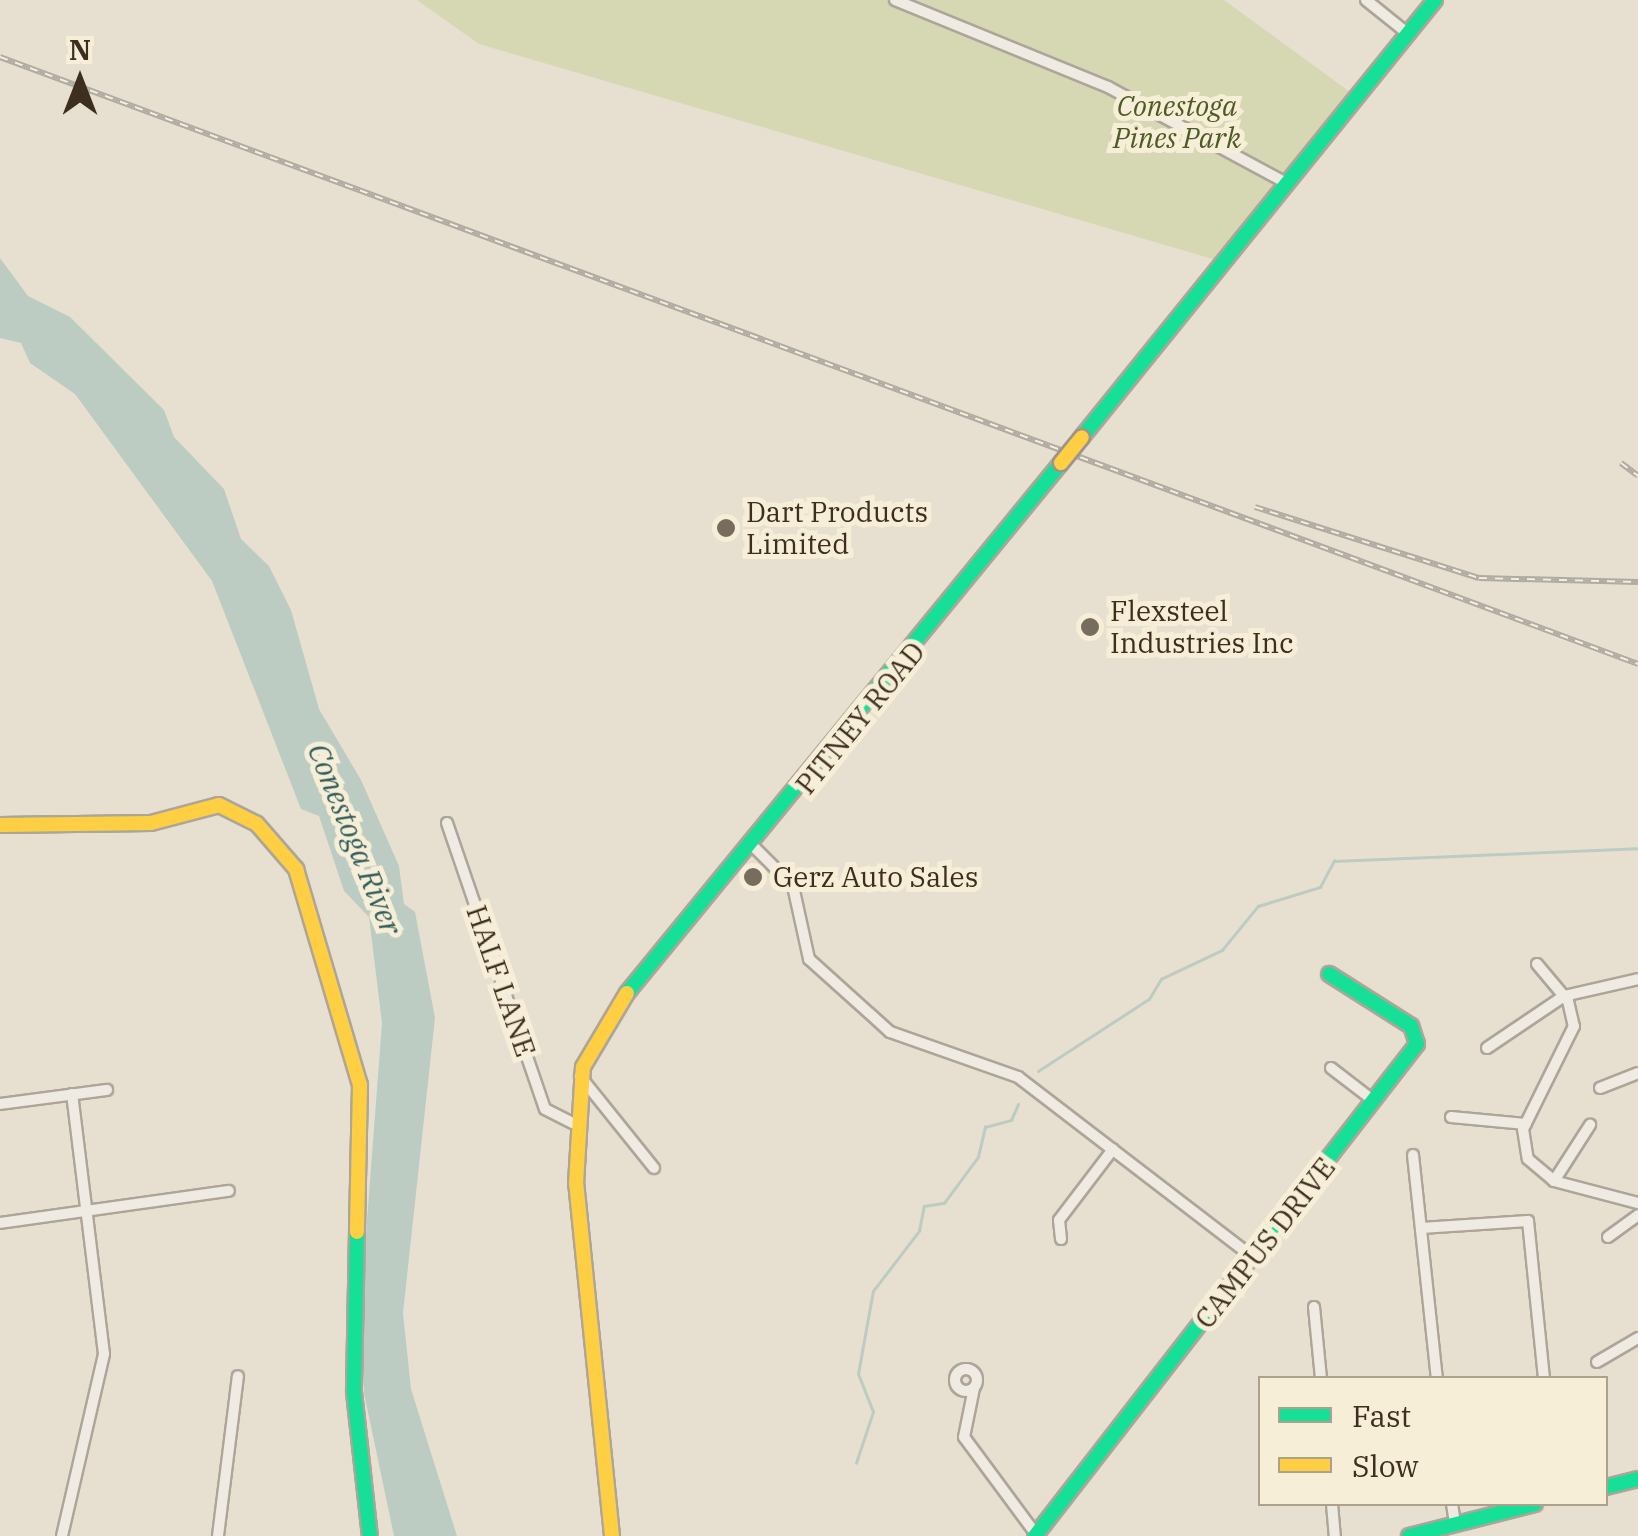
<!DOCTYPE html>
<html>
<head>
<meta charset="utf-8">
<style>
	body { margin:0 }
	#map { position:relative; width:1638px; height:1536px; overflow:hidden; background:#e7e0d1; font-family:"IBM Plex Serif",serif }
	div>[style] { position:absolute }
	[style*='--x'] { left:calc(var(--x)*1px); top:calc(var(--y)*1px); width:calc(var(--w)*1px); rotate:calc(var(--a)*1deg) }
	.green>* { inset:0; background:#d6d7b3 }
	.water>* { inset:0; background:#bcccc2 }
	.stream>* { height:2.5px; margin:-1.25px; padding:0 1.25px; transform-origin:1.25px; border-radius:1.25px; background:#bcccc2 }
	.roads { filter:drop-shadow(2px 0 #ada599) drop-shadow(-2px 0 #ada599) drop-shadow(0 2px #ada599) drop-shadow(0 -2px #ada599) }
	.street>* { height:10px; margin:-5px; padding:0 5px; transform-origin:5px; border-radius:5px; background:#efebe3 }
	.street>.ring { margin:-5px; padding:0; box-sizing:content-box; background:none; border:10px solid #efebe3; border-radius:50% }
	.fast>* { height:14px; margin:-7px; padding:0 7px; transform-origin:7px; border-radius:7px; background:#16e098 }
	.slow>* { height:14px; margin:-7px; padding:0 7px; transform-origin:7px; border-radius:7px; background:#ffcf43 }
	.rail>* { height:6px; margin-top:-3px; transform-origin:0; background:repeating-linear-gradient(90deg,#f7eed8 0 8px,#afaaa2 0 16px); box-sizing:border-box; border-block:2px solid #afaaa2 }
	.bridges { filter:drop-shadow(2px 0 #9c958a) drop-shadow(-2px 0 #9c958a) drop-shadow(0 2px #9c958a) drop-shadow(0 -2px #9c958a) }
	.slow-bridge>* { height:14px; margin:-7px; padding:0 7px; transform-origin:7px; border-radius:7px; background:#ffcf43 }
	.dots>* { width:28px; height:28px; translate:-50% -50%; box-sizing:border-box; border:5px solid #f7eed8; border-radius:50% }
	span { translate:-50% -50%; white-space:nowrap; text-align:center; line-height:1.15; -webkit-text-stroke:10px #f7eed8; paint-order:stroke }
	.park-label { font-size:28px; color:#4d5a26; font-style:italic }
	.poi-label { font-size:28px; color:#3d2e20 }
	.left { translate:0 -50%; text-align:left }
	.street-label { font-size:28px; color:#3d2e20 }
	.water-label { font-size:30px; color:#2f5d5a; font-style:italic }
	.legend { position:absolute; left:1258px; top:1376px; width:350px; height:130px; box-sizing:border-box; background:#f7eed8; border:2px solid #ada18e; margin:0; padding:12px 18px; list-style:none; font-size:30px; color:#3d2e20 }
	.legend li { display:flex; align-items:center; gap:20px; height:50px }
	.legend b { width:50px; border:2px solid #ada18e }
	.north { position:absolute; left:30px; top:30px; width:100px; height:100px; -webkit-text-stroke:8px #f7eed8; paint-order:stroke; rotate:0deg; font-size:28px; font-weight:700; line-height:40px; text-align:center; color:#3d2e20 }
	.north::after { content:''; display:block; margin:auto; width:35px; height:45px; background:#3d2e20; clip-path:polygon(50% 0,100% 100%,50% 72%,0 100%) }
</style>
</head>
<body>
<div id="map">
	<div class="green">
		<div style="clip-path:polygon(417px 0,1224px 0,1350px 92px,1223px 262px,479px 44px)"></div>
	</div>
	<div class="water">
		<div style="clip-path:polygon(0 258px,28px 296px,70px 317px,164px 410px,174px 437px,224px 489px,241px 539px,269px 566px,291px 610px,319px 709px,361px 780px,399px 866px,404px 904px,415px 912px,435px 1018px,403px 1313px,411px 1389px,457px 1536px,394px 1536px,364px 1393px,362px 1286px,382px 1023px,369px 917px,344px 891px,319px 816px,301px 809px,212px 581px,75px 394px,30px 363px,21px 343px,0 338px)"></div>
	</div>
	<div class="stream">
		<div style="--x:1038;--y:1071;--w:132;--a:-33"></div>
		<div style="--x:1149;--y:999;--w:23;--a:-59"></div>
		<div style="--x:1161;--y:979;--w:68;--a:-25.4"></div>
		<div style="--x:1222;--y:950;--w:57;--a:-50.7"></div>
		<div style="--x:1258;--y:906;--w:65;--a:-17"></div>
		<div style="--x:1320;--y:887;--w:30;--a:-62"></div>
		<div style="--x:1334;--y:861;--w:304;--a:-2.4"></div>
		<div style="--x:856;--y:1463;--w:54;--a:-71.6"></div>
		<div style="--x:873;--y:1412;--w:41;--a:-111.5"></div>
		<div style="--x:858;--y:1374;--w:84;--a:-79.8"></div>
		<div style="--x:873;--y:1291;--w:76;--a:-52.5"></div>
		<div style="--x:919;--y:1231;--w:25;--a:-79"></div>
		<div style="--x:924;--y:1206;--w:20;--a:-9"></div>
		<div style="--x:944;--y:1203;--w:57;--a:-53.5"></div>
		<div style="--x:978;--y:1157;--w:31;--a:-77"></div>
		<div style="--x:985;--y:1127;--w:27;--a:-15"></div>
		<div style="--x:1011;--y:1120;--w:17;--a:-66"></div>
	</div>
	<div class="roads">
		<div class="street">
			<div style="--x:895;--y:0;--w:230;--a:22.2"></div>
			<div style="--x:1108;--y:87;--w:202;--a:28.3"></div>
			<div style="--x:1366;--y:0;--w:53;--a:38.8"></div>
			<div style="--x:447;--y:823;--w:302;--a:71.1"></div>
			<div style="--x:545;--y:1109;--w:31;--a:27"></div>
			<div style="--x:754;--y:847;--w:55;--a:45"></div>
			<div style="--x:793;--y:886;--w:75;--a:77.6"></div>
			<div style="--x:809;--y:959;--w:109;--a:42"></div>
			<div style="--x:890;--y:1032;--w:136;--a:19.4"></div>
			<div style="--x:1018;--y:1077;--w:297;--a:37.5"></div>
			<div style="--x:1537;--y:964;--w:48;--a:50"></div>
			<div style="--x:1568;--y:1001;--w:26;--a:77"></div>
			<div style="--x:1574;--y:1026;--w:115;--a:116.3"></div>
			<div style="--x:1523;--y:1129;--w:30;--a:81"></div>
			<div style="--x:1528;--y:1159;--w:34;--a:40"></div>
			<div style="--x:1554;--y:1181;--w:87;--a:14.7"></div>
			<div style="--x:1487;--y:1048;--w:93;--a:-34"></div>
			<div style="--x:1564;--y:996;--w:76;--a:-12.9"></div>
			<div style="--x:1331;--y:1068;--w:54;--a:37.5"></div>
			<div style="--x:580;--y:1076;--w:118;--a:51.2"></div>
			<div style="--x:1600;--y:1088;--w:41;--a:-21.5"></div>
			<div style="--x:0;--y:1104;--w:108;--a:-7.5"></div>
			<div style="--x:1451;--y:1117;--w:75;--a:5.3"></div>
			<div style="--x:1413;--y:1155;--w:224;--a:83.9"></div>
			<div style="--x:1554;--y:1181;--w:67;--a:-57.3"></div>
			<div style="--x:0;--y:1223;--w:231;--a:-8"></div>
			<div style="--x:1421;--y:1228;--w:107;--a:-3.7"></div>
			<div style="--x:1528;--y:1221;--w:158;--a:84.2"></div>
			<div style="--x:1608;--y:1237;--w:37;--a:-36"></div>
			<div style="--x:1061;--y:1239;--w:19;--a:-96"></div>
			<div style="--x:1059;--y:1220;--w:89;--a:-52.7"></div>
			<div style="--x:1314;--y:1307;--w:71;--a:84.4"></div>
			<div style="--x:1597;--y:1362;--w:48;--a:-30.3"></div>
			<div class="ring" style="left:955px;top:1369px;width:12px;height:12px"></div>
			<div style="--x:974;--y:1388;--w:50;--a:101.5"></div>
			<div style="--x:964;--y:1437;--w:114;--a:53.5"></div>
			<div style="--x:1332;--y:1504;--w:32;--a:85"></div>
			<div style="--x:1452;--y:1504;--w:20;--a:81"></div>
			<div style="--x:62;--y:1536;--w:187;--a:-77"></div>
			<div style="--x:104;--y:1354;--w:262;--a:-97"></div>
			<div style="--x:218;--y:1536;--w:161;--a:-82.9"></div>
		</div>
		<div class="fast">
			<div style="--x:1082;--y:437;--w:562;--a:-51.07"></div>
			<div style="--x:627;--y:993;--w:685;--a:-50.69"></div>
			<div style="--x:357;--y:1232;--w:160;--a:91.1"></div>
			<div style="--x:354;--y:1392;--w:145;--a:83.7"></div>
			<div style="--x:1606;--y:1487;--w:33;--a:-14"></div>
			<div style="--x:1035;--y:1536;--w:623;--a:-52.17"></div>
			<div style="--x:1417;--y:1044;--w:19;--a:-108"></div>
			<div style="--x:1411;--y:1026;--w:97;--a:-147.6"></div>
			<div style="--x:1409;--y:1536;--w:130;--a:-14.3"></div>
		</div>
		<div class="slow">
			<div style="--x:0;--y:825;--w:151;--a:-0.8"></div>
			<div style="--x:151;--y:823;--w:70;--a:-14.8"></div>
			<div style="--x:219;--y:805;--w:42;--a:26.6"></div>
			<div style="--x:257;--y:824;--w:60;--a:49.1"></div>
			<div style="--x:296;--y:869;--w:225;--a:73.5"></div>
			<div style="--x:360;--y:1085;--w:147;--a:91.2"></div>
			<div style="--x:612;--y:1536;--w:354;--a:-95.8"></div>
			<div style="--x:576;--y:1184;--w:117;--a:-86.6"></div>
			<div style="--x:583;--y:1067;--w:86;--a:-59.3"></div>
		</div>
	</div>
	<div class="rail">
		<div style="--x:0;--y:57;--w:1747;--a:20.33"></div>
		<div style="--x:1621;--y:463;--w:21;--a:37"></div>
		<div style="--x:1255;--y:507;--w:235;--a:17.6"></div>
		<div style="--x:1479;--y:578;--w:159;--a:1.4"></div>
	</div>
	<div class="bridges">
		<div class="slow-bridge">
			<div style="--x:1061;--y:463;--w:33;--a:-51"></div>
		</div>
	</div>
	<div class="dots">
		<div style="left:726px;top:528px;background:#786c5e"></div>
		<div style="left:1090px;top:627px;background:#786c5e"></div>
		<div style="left:753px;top:877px;background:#786c5e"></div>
	</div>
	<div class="park-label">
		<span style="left:1177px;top:122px">Conestoga<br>Pines Park</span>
	</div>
	<div class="poi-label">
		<span class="left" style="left:746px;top:528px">Dart Products<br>Limited</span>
		<span class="left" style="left:1110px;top:627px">Flexsteel<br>Industries Inc</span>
		<span class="left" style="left:773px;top:877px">Gerz Auto Sales</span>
	</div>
	<div class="street-label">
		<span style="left:860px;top:718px;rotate:-51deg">PITNEY ROAD</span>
		<span style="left:501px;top:981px;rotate:71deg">HALF LANE</span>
		<span style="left:1265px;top:1243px;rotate:-52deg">CAMPUS DRIVE</span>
	</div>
	<div class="water-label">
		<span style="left:355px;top:839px;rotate:68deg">Conestoga River</span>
	</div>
	<ul class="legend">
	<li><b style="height:12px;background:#16e098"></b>Fast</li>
	<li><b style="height:12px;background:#ffcf43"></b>Slow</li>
	</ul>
	<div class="north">N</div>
</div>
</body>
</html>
